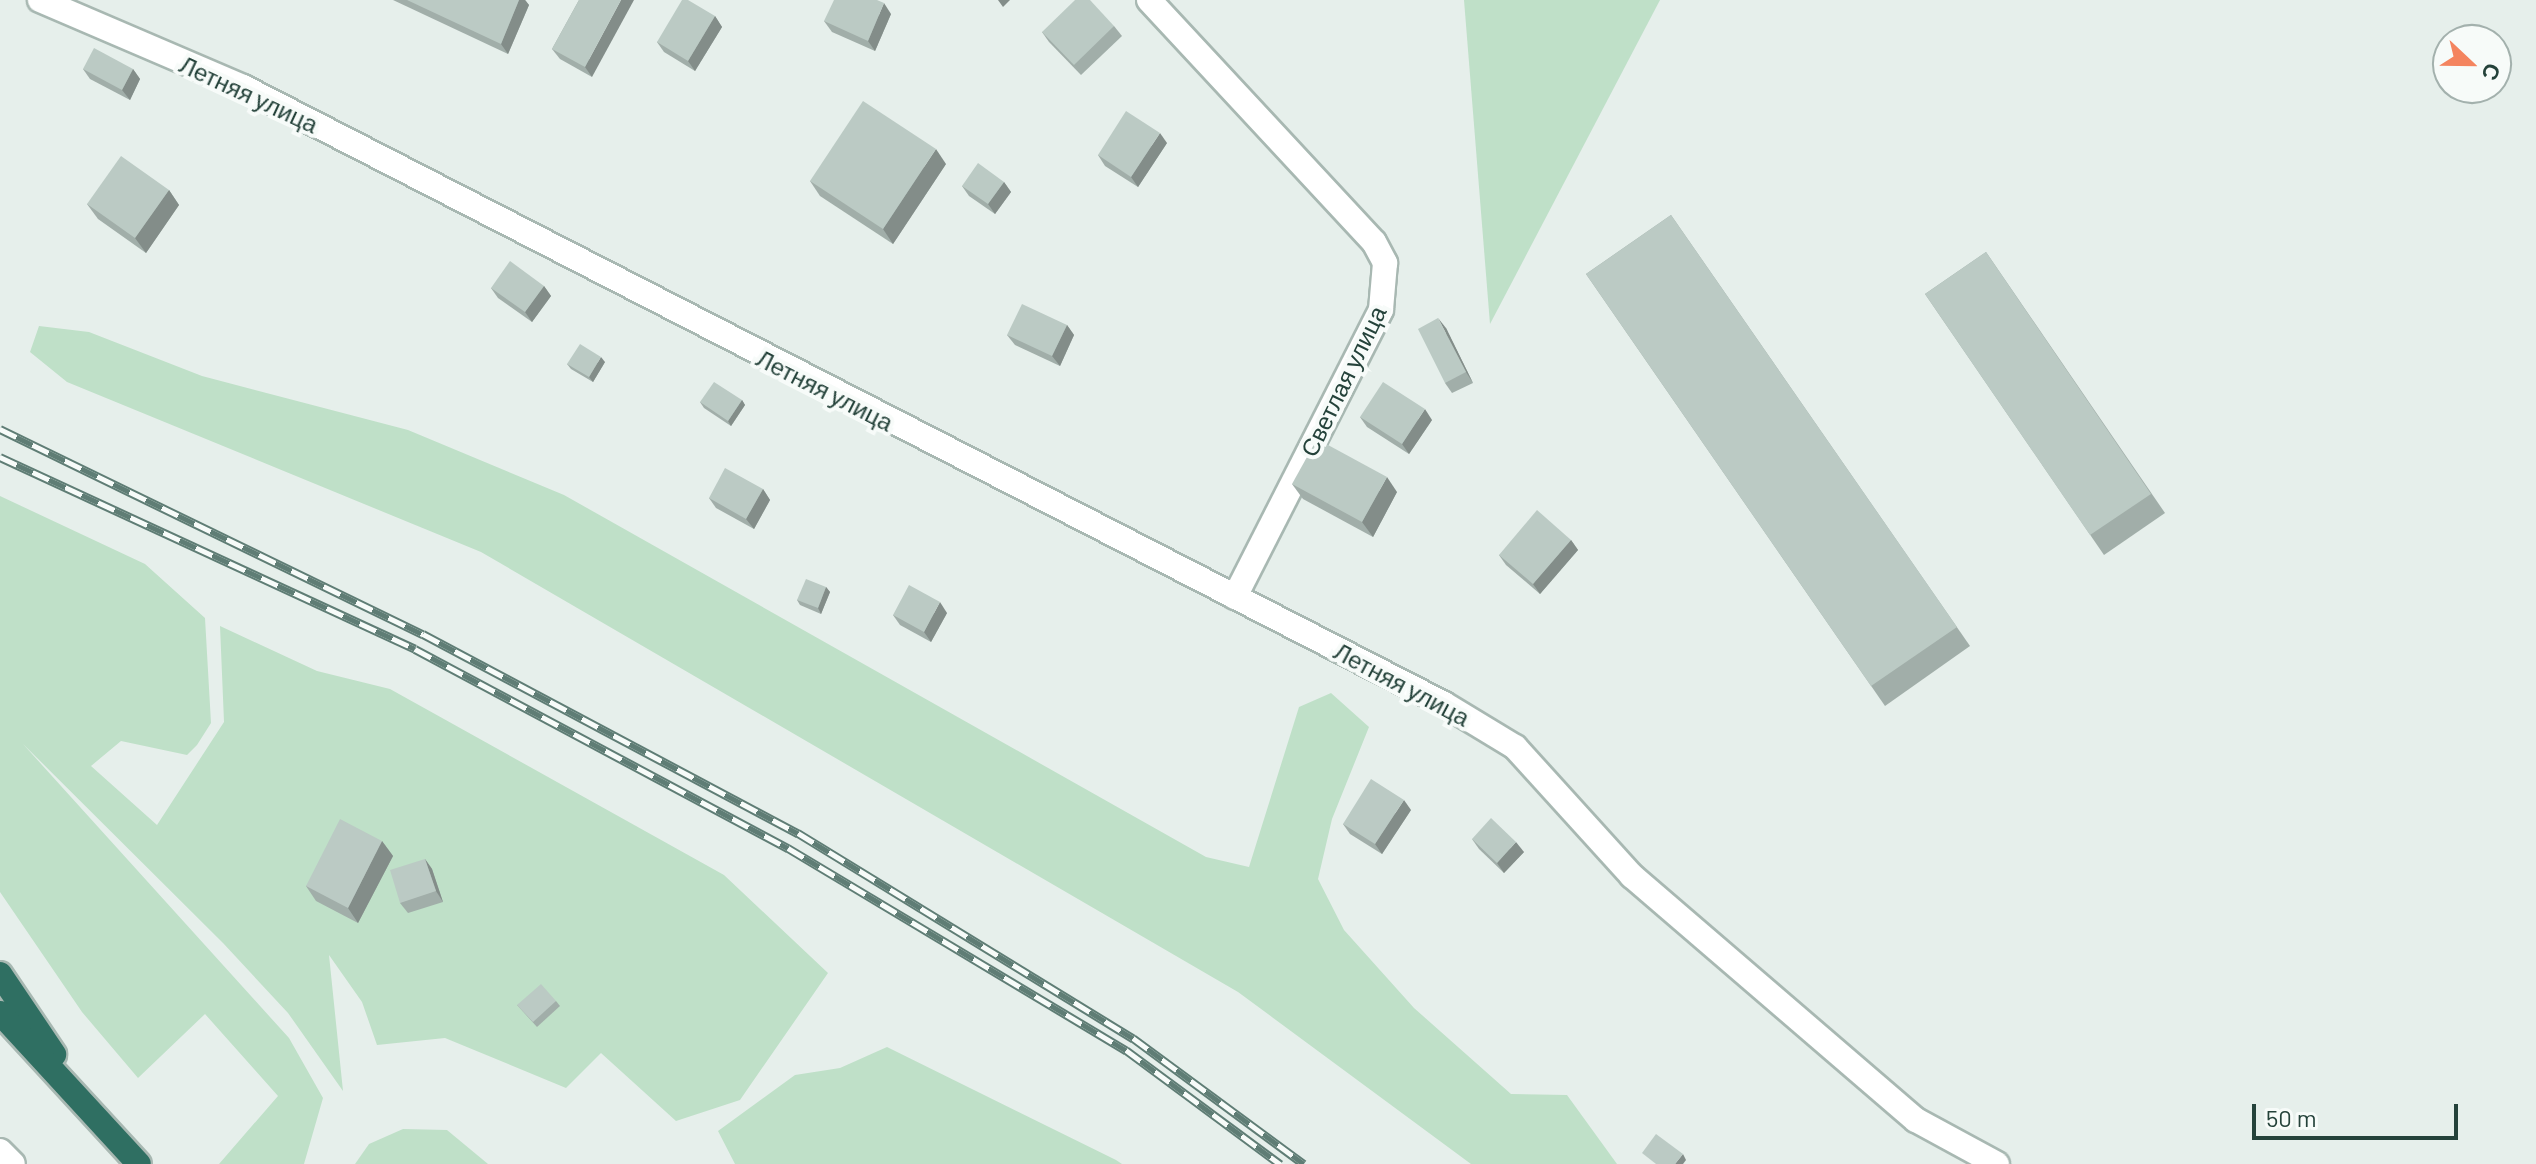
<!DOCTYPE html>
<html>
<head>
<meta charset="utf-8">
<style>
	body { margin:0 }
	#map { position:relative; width:2536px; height:1164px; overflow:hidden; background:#e6efeb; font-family:Barlow,sans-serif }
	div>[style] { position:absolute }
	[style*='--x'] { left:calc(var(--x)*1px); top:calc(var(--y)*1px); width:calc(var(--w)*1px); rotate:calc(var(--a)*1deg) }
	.green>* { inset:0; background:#bfe0c8 }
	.roads { filter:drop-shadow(2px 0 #a8b8b2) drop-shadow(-2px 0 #a8b8b2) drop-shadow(0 2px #a8b8b2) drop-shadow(0 -2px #a8b8b2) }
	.street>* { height:24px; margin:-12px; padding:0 12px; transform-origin:12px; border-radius:12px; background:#fff }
	.highway>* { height:24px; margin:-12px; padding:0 12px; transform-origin:12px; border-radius:12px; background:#2f6f62 }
	.rail>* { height:9px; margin-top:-4.5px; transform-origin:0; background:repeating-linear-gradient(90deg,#f7fbf9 0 18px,#5f7d75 0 36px); box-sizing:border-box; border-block:2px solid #5f7d75 }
	.wall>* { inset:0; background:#a1aea9 }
	.shaded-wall>* { inset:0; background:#838d89 }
	.building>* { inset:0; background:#bbcac4 }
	span { translate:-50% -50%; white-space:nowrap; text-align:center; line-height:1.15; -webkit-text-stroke:8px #f7fbf9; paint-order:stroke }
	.street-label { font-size:24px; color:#24423a }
	.north { position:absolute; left:2432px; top:24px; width:80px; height:80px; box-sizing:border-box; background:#f7fbf9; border:2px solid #a3b1ad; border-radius:50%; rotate:112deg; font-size:22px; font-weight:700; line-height:32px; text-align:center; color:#24423a }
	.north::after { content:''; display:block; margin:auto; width:28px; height:36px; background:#f4845f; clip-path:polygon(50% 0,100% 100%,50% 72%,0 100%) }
	.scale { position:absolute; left:2252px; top:1104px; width:206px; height:36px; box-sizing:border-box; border:4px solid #24423a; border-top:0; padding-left:10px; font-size:24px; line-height:28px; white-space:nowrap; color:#24423a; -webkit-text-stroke:6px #f7fbf9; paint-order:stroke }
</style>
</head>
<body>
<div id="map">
	<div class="green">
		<div style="clip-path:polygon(1464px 0,1660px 0,1490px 324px)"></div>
		<div style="clip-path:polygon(39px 326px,89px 332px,202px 376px,408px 430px,564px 495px,1206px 857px,1249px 867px,1299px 707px,1331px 693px,1369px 727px,1332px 819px,1318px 879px,1344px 930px,1414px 1008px,1511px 1094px,1567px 1095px,1617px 1164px,1471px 1164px,1238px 992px,481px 552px,67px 382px,30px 352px)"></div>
		<div style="clip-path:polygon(0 496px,145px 564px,205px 618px,211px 723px,197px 745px,187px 755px,121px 741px,91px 766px,157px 825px,224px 722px,220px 626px,317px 671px,390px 689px,724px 875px,828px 973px,740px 1100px,676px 1121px,601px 1053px,566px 1088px,445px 1038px,377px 1045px,362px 1002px,329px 955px,343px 1091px,288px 1013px,223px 943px,23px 744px,289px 1038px,323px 1098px,304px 1164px,219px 1164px,278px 1096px,205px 1014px,138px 1078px,82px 1012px,0 892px)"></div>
		<div style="clip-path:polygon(887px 1047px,1116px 1160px,1122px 1164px,735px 1164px,718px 1131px,795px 1075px,840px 1068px)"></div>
		<div style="clip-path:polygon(403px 1129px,447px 1130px,488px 1164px,355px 1164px,369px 1144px)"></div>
	</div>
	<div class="roads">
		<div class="street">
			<div style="--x:40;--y:0;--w:221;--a:23.2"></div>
			<div style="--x:243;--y:87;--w:1350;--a:27.19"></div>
			<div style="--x:1444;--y:704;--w:83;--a:31.2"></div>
			<div style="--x:1515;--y:747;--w:174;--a:47.8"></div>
			<div style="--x:1632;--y:876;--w:374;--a:40.7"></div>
			<div style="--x:1916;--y:1120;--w:92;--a:28.5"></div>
			<div style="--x:1149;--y:0;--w:330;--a:47.1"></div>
			<div style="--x:1374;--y:242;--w:24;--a:62"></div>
			<div style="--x:1385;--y:263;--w:47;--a:94.9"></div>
			<div style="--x:1381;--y:310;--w:322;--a:117"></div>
			<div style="--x:0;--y:1151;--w:18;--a:45"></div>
		</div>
		<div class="highway">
			<div style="--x:0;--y:974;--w:97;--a:56"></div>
			<div style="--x:0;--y:1013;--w:205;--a:47.4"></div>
		</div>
	</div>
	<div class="rail">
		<div style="--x:0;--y:429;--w:470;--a:25.9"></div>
		<div style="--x:423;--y:634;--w:425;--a:28"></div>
		<div style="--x:798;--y:833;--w:393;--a:31.5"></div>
		<div style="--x:1133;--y:1038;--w:212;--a:36.4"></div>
		<div style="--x:0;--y:457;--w:457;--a:24.8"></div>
		<div style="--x:415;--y:649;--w:423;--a:28.1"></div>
		<div style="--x:788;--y:848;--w:394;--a:30.9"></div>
		<div style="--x:1126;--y:1050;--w:192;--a:36.5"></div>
	</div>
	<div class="wall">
		<div style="clip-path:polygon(393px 0,525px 0,529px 5px,508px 54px)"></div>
		<div style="clip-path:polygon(579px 0,592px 77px,560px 59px,552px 49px)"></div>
		<div style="clip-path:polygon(891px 14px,875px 51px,832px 32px,824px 21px)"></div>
		<div style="clip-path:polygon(715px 16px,722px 27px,695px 71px,664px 52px,657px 42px)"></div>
		<div style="clip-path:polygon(1114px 26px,1122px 36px,1081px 75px,1049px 42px,1042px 32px)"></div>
		<div style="clip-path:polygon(83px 69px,133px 69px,140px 79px,130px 100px,90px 79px)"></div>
		<div style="clip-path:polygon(1167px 143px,1138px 187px,1105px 166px,1098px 155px)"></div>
		<div style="clip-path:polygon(946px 164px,893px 244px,820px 196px,810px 181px)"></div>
		<div style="clip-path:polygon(1004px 182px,1011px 192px,995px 214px,969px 196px,962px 186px)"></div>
		<div style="clip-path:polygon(169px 190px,179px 205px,146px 253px,98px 219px,87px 204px)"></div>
		<div style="clip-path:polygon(1671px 215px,1970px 646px,1885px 706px,1586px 274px)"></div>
		<div style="clip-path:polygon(1986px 252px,2165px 513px,2104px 555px,1925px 294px)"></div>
		<div style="clip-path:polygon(544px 286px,551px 296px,532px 322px,498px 298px,491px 288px)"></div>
		<div style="clip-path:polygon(1067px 325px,1074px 335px,1060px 366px,1015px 345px,1007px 335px)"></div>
		<div style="clip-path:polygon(1446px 328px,1473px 383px,1452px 393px,1445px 383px)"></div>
		<div style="clip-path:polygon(605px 362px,593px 382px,571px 369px,567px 364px)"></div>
		<div style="clip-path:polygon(742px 400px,745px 405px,731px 426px,704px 408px,700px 402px)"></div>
		<div style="clip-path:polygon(1360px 417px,1432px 420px,1409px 454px,1367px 427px)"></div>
		<div style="clip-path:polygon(1292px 484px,1397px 492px,1373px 537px,1303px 499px)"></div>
		<div style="clip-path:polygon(763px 489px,770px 500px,754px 529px,716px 508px,709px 498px)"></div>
		<div style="clip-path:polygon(1571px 540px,1578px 550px,1540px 594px,1506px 565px,1499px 555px)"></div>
		<div style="clip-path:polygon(826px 587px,830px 592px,821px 614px,800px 605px,797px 600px)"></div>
		<div style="clip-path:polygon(947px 613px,931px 642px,900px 625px,893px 615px)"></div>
		<div style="clip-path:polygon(1411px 810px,1382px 854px,1350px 834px,1343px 824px)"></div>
		<div style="clip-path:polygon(1472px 839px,1524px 852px,1504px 873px,1479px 849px)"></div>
		<div style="clip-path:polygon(382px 841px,393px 856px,358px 923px,316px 901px,306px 886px)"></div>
		<div style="clip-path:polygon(425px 859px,432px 869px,443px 902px,408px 913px,400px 903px)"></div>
		<div style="clip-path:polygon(556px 1001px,560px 1006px,537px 1027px,517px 1005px)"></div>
	</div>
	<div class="shaded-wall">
		<div style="clip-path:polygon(519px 0,525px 0,529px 5px,508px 54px,501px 44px)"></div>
		<div style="clip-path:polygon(621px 0,634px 0,592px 77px,585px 67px)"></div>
		<div style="clip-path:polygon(998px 0,1010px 0,1003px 7px)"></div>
		<div style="clip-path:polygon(884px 3px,891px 14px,875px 51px,868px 41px)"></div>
		<div style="clip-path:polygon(715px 16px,722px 27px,695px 71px,688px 61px)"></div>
		<div style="clip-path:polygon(133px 69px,140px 79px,130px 100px,122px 90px)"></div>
		<div style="clip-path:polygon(1160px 133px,1167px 143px,1138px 187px,1131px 177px)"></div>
		<div style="clip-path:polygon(936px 149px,946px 164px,893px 244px,883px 229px)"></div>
		<div style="clip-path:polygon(1004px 182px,1011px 192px,995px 214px,988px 204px)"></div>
		<div style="clip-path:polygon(169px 190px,179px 205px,146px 253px,135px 238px)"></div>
		<div style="clip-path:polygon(544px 286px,551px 296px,532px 322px,525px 312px)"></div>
		<div style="clip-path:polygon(1438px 318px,1446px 328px,1473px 383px,1466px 372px)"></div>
		<div style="clip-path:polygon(1067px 325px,1074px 335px,1060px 366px,1052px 356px)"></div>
		<div style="clip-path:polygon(601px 357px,605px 362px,593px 382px,589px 377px)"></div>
		<div style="clip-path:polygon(742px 400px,745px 405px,731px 426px,728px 421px)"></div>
		<div style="clip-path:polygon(1425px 409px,1432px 420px,1409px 454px,1402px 444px)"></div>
		<div style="clip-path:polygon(1387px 477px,1397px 492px,1373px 537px,1362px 522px)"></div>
		<div style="clip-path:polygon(763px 489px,770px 500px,754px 529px,746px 519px)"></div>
		<div style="clip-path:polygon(1571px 540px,1578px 550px,1540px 594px,1533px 584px)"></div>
		<div style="clip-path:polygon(826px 587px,830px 592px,821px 614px,818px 608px)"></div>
		<div style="clip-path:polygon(940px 602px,947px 613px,931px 642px,924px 632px)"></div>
		<div style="clip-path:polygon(1404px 800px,1411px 810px,1382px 854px,1375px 844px)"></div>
		<div style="clip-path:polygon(382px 841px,393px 856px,358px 923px,348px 908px)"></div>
		<div style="clip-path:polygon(1516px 842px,1524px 852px,1504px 873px,1497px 863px)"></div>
		<div style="clip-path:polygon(425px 859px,432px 869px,443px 902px,436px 891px)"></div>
		<div style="clip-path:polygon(1683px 1154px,1686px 1160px,1683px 1164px,1675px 1164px)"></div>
	</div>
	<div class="building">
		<div style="clip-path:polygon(407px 0,519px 0,501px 44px)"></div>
		<div style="clip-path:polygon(579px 0,621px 0,585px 67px,552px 49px)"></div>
		<div style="clip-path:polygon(682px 0,688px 0,715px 16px,688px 61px,657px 42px)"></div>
		<div style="clip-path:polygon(834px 0,877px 0,884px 3px,868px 41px,824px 21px)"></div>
		<div style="clip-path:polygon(1075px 0,1090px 0,1114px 26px,1074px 65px,1042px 32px)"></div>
		<div style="clip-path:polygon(94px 48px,133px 69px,122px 90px,83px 69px)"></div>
		<div style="clip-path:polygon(863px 101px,936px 149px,883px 229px,810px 181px)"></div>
		<div style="clip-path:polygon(1126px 111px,1160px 133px,1131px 177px,1098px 155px)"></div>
		<div style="clip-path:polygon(121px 156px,169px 190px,135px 238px,87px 204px)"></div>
		<div style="clip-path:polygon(978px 163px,1004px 182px,988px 204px,962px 186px)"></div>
		<div style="clip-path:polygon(1671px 215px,1957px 627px,1871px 686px,1586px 274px)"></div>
		<div style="clip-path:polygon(1986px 252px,2151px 494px,2090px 535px,1925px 294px)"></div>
		<div style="clip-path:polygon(510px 261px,544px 286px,525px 312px,491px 288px)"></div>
		<div style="clip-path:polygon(1022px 304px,1067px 325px,1052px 356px,1007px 335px)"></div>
		<div style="clip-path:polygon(1438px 318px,1466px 372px,1445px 383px,1418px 329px)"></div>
		<div style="clip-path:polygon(580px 344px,601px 357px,589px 377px,567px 364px)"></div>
		<div style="clip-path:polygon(714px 382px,742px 400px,728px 421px,700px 402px)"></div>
		<div style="clip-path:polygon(1383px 382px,1425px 409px,1402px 444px,1360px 417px)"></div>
		<div style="clip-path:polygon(1317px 439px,1387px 477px,1362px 522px,1292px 484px)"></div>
		<div style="clip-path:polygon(725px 468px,763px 489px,746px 519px,709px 498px)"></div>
		<div style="clip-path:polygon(1537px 510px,1571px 540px,1533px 584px,1499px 555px)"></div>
		<div style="clip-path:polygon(806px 579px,826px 587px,818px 608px,797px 600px)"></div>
		<div style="clip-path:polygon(909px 585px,940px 602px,924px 632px,893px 615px)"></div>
		<div style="clip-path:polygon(1371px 779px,1404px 800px,1375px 844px,1343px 824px)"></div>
		<div style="clip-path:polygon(1491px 818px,1516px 842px,1497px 863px,1472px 839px)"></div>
		<div style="clip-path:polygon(340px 819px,382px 841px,348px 908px,306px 886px)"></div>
		<div style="clip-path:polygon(425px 859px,436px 891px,400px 903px,390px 870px)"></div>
		<div style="clip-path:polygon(541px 984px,556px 1001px,533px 1022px,517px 1005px)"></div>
		<div style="clip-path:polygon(1656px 1134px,1683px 1154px,1675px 1164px,1656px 1164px,1642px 1153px)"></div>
	</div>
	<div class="street-label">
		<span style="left:249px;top:94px;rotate:25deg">Летняя улица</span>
		<span style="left:1343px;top:381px;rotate:-64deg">Светлая улица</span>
		<span style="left:825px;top:390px;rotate:27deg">Летняя улица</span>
		<span style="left:1402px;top:684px;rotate:28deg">Летняя улица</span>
	</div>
	<div class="north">С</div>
	<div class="scale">50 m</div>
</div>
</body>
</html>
